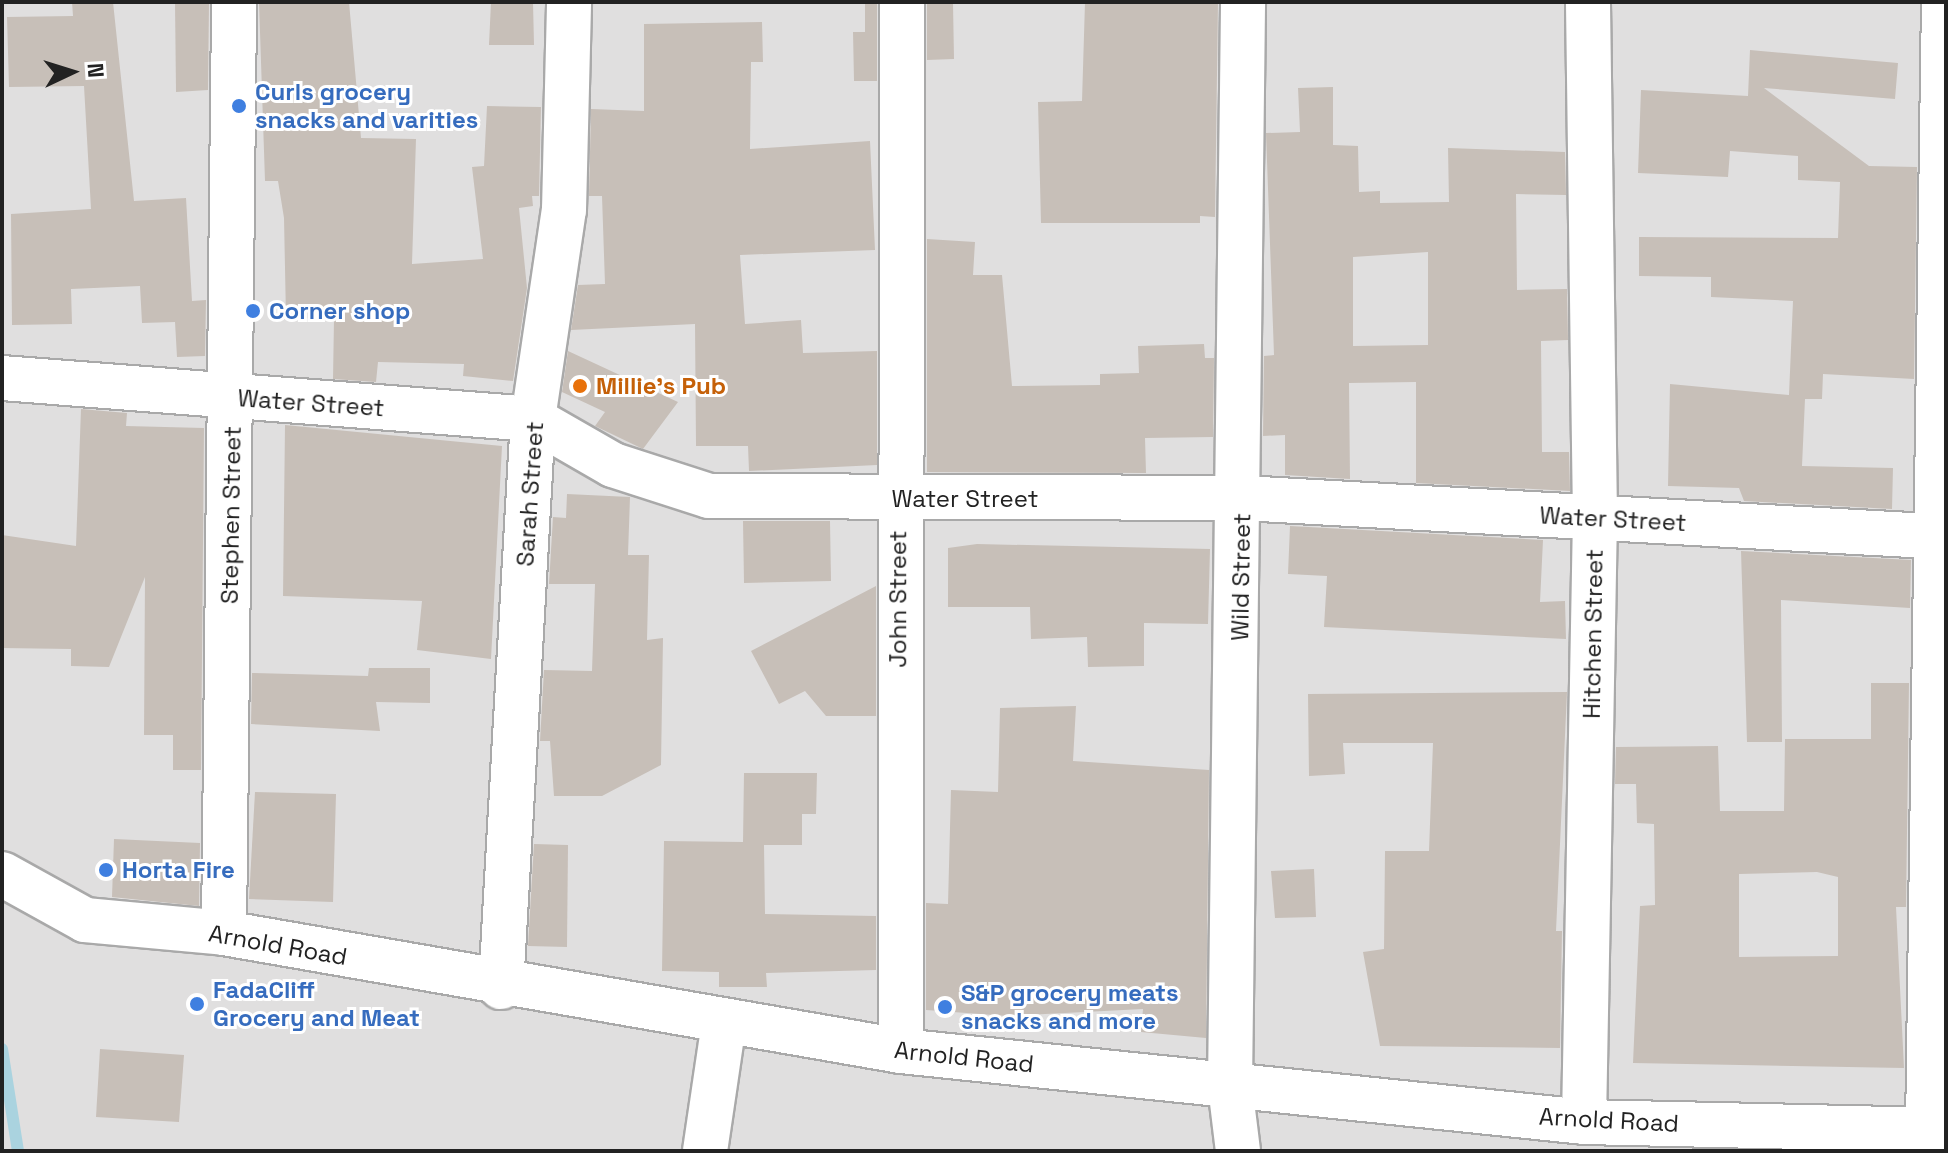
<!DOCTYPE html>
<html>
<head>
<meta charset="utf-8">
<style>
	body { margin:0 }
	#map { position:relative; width:1948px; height:1153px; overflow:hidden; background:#f2efe9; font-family:"Space Grotesk",sans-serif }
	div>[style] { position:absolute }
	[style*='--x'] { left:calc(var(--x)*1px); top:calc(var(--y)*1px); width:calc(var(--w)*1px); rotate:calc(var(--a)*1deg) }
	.residential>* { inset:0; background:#e0dfdf }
	.stream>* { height:12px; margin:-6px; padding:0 6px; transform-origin:6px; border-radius:6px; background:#aad3df }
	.building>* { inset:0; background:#c7bfb8 }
	.roads { filter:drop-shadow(2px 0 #a9a9a9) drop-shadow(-2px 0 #a9a9a9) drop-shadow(0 2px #a9a9a9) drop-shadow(0 -2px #a9a9a9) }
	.minor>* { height:44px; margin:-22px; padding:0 22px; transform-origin:22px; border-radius:22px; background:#fff }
	.dots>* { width:22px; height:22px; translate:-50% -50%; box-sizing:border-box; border:4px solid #fff; border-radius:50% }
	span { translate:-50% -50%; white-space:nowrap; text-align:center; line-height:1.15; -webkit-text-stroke:6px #fff; paint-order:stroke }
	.shop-label { font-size:24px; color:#366cbe; font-weight:700 }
	.left { translate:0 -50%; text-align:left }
	.food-label { font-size:24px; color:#c56008; font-weight:700 }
	.street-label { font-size:24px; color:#222 }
	.frame { position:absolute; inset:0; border:4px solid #222; pointer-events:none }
	.north { position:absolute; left:32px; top:32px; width:80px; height:80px; -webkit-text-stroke:6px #fff; paint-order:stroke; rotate:86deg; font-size:22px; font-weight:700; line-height:32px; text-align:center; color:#222 }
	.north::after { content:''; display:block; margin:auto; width:28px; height:36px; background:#222; clip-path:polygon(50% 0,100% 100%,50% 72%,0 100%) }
</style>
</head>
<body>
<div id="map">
	<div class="residential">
		<div style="clip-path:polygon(2px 2px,1946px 2px,1946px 1151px,2px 1151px)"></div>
	</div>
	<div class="stream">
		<div style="--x:2;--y:1049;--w:103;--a:81.1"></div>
	</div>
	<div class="building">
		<div style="clip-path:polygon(72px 2px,113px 2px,134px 201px,186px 198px,192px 301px,206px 300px,205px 356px,177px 357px,175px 322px,142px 323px,140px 286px,71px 289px,72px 324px,12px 325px,11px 214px,91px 209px,84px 86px,9px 87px,7px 17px,73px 16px)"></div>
		<div style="clip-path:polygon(175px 2px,209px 2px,208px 90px,176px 92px)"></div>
		<div style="clip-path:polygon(259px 2px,349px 2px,361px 138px,416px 139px,412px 264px,483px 259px,472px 167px,484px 166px,487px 106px,541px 107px,539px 196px,532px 196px,533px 206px,519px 208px,527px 288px,513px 381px,463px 376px,464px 364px,378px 362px,376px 382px,333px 379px,334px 319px,286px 318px,284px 218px,278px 181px,265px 181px)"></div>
		<div style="clip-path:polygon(491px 2px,533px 2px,534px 45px,489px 45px)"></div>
		<div style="clip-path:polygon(1085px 2px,1218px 2px,1215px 217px,1200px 216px,1200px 223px,1041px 223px,1038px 102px,1082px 101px)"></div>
		<div style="clip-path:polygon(927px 3px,953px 3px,954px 59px,927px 60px)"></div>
		<div style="clip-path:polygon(865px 4px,877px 4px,877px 81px,854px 81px,853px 32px,865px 32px)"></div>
		<div style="clip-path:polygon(762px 22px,763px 62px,751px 62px,750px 149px,870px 141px,875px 250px,740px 255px,745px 324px,801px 320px,803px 353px,877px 351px,877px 465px,749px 471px,748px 446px,696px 446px,695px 324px,571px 330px,578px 285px,605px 284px,602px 196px,589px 196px,591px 109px,644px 111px,644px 24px)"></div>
		<div style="clip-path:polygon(1750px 50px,1898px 63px,1895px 99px,1764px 88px,1869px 166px,1917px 167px,1914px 379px,1823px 374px,1822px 399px,1805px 399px,1802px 466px,1893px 468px,1892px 509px,1744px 501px,1739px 488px,1668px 486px,1670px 384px,1789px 395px,1793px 301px,1711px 297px,1711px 277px,1639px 276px,1639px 237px,1838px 238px,1840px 182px,1798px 180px,1798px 156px,1730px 151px,1728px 177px,1638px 173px,1641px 90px,1748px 96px)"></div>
		<div style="clip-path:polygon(evenodd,1333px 87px,1333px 145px,1358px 146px,1359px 192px,1380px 191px,1380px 203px,1449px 202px,1448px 148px,1565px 152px,1566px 195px,1516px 194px,1517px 290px,1567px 289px,1568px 340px,1541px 341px,1542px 452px,1569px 452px,1570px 491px,1416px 483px,1416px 382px,1349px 383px,1350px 479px,1285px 475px,1285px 435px,1263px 436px,1264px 356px,1274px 355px,1266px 133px,1300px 132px,1298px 88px,1333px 87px,1428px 252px,1428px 345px,1353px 346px,1353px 257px,1428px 252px)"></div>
		<div style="clip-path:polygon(927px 239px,975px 242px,973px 275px,1002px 275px,1012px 386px,1100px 385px,1100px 374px,1139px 373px,1138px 346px,1204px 344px,1205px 358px,1214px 358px,1213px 437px,1145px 438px,1146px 473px,927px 472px)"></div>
		<div style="clip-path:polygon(568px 351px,678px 402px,643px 449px,595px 426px,605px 412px,562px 392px)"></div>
		<div style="clip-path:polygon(81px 409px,127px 413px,126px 426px,204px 428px,201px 770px,173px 770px,173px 735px,144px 735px,145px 577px,109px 667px,71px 666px,71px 649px,2px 648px,2px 535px,76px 546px)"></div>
		<div style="clip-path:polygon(285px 425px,502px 446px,491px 659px,417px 650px,422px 601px,283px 596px)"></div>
		<div style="clip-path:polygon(567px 494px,630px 497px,628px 555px,649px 555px,647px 640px,663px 638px,661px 765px,602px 796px,554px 796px,550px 741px,540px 741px,544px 670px,592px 671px,595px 584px,549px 584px,553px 517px,566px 518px)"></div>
		<div style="clip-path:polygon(743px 521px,830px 521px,831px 581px,744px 583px)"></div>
		<div style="clip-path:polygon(1290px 526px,1543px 540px,1540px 602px,1565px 601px,1566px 639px,1324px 627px,1327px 576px,1288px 574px)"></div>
		<div style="clip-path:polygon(977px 544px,1210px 549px,1208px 624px,1144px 623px,1144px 666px,1088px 667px,1087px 637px,1031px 639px,1030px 607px,948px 607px,948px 548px)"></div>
		<div style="clip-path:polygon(1741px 551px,1911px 560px,1910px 608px,1781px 600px,1782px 742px,1747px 742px)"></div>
		<div style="clip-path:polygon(876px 586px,876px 716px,826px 716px,805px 691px,779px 704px,751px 651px)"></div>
		<div style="clip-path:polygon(369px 668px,430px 668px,430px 703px,376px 702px,380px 731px,251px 724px,252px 673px,368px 676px)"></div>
		<div style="clip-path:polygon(evenodd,1871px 683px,1909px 683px,1906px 907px,1896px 907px,1904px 1068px,1633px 1063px,1640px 906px,1655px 905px,1654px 824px,1637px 823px,1636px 784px,1615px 784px,1616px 747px,1718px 746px,1720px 811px,1784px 811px,1785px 739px,1871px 739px,1871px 683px,1817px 872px,1838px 877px,1838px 956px,1739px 957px,1739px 874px,1817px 872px)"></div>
		<div style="clip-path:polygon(1567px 692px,1556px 931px,1562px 931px,1560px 1048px,1380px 1046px,1363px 952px,1384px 949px,1385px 851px,1429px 851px,1433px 743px,1343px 743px,1345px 774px,1309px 776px,1308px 694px)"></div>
		<div style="clip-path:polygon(1076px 706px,1073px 761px,1209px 770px,1206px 1038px,1141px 1032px,1143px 1009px,1007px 1016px,926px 1010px,926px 903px,948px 904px,951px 790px,998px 792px,1000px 708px)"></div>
		<div style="clip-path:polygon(744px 773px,817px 773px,816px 814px,802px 814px,802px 845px,764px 845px,765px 914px,876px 916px,876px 970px,766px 973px,767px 987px,719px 987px,719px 972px,662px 971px,664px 841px,743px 842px)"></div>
		<div style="clip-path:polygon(255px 792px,336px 794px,333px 902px,249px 899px)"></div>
		<div style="clip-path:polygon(114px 839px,200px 843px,199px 906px,112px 897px)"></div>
		<div style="clip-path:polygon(534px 844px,568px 845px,567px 947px,528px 946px)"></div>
		<div style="clip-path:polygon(1314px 869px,1316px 917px,1275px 918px,1271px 871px)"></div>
		<div style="clip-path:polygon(100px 1049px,184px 1055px,179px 1122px,96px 1117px)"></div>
	</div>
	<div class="roads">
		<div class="minor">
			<div style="--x:2;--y:378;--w:533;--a:4.42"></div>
			<div style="--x:533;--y:419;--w:92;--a:29.9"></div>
			<div style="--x:613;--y:465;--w:101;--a:17.9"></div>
			<div style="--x:709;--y:496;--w:533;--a:0.21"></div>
			<div style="--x:1242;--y:498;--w:705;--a:3.17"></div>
			<div style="--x:2;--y:874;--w:95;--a:29"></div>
			<div style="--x:85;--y:920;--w:140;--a:5.3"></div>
			<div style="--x:224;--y:933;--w:687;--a:9.89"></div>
			<div style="--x:901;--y:1051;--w:687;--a:5.93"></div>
			<div style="--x:1584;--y:1122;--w:362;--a:1.3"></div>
			<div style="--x:224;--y:933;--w:931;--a:-89.38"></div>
			<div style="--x:501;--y:987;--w:569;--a:-86.78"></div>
			<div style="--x:533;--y:419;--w:211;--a:-81.6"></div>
			<div style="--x:564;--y:210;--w:208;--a:-88.6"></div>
			<div style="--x:901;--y:1051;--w:1049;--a:-89.95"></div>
			<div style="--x:1584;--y:1122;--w:604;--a:-88.96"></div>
			<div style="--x:1595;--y:518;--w:516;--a:-90.78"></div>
			<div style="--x:1928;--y:1130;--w:1128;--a:-89.19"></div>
			<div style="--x:705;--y:1151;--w:129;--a:-81.6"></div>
			<div style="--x:1238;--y:1151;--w:65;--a:-97"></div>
			<div style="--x:1230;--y:1086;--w:1084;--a:-89.31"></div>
		</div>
	</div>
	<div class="dots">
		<div style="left:239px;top:106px;background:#3f7fe0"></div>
		<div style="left:253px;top:311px;background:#3f7fe0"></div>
		<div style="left:580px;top:386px;background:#e8710a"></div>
		<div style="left:106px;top:870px;background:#3f7fe0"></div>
		<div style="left:197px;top:1004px;background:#3f7fe0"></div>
		<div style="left:945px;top:1007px;background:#3f7fe0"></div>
	</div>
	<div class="shop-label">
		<span class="left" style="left:255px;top:106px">Curls grocery<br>snacks and varities</span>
		<span class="left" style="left:269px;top:311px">Corner shop</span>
		<span class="left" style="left:122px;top:870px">Horta Fire</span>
		<span class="left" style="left:213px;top:1004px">FadaCliff<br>Grocery and Meat</span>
		<span class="left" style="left:961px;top:1007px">S&amp;P grocery meats<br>snacks and more</span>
	</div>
	<div class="food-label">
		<span class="left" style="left:596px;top:386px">Millie’s Pub</span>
	</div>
	<div class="street-label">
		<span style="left:311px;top:403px;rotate:4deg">Water Street</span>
		<span style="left:530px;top:494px;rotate:-86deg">Sarah Street</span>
		<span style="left:965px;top:499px">Water Street</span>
		<span style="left:231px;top:515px;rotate:-89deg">Stephen Street</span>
		<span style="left:1613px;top:519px;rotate:3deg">Water Street</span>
		<span style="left:1241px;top:577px;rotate:-89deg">Wild Street</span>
		<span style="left:898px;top:599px;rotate:-90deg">John Street</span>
		<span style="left:1593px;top:634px;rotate:-89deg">Hitchen Street</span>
		<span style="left:278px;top:945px;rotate:10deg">Arnold Road</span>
		<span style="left:964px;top:1057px;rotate:6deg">Arnold Road</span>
		<span style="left:1609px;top:1120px;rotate:3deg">Arnold Road</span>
	</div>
	<div class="frame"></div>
	<div class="north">N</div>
</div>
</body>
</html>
